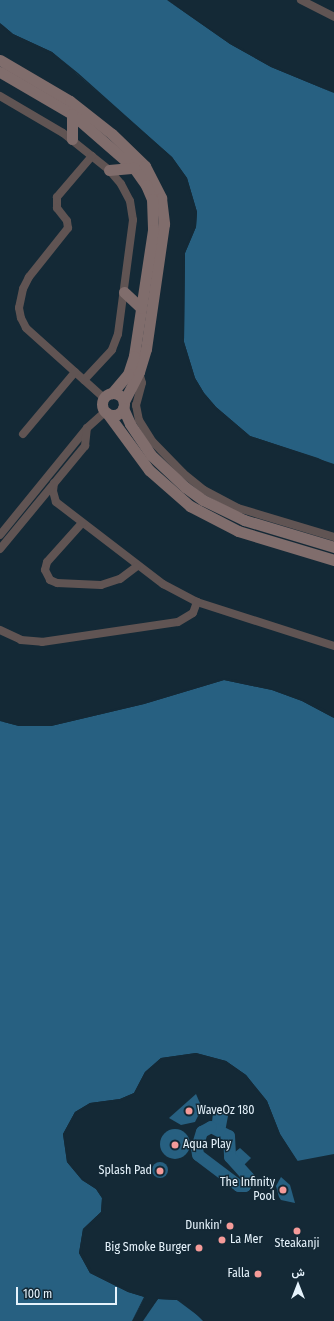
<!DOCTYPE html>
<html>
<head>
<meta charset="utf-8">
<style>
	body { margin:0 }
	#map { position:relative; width:334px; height:1321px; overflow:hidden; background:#142936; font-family:"Fira Sans Condensed",Vazirmatn,sans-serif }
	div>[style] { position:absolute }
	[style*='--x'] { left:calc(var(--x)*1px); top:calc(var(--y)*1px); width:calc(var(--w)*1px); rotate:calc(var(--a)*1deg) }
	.water>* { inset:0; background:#276081 }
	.round { border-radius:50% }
	.pier>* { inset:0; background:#142936 }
	.river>* { height:12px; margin:-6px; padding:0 6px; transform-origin:6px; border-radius:6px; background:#276081 }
	.street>* { height:8px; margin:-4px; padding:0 4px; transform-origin:4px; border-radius:4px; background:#605453 }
	.secondary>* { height:11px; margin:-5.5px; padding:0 5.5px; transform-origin:5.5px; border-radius:5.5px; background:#806d6c }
	.secondary>.ring { margin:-5.5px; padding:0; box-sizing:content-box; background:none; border:11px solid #806d6c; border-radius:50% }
	.dots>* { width:11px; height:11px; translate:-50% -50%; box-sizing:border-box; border:2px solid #142936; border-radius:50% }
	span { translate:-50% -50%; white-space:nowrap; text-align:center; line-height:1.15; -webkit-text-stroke:3px #142936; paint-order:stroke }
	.poi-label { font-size:12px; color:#e6f3fc }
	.left { translate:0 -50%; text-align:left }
	.right { translate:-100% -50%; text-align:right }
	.north { position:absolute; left:278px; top:1265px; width:40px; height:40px; -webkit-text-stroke:3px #142936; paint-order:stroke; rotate:0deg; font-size:11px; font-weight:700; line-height:16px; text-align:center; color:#e6f3fc }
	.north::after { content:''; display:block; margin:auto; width:14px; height:18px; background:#e6f3fc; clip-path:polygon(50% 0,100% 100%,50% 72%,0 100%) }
	.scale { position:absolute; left:16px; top:1287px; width:101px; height:18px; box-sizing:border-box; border:2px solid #e6f3fc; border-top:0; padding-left:5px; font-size:12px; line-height:14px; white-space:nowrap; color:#e6f3fc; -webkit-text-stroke:3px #142936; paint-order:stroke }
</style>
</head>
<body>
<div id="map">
	<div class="water">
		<div style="clip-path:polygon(0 0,167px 0,230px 44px,271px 67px,334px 93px,334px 464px,250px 436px,216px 407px,204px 393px,195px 378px,184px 342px,185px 253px,196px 227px,197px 212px,187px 178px,172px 157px,52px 52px,13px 34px,0 23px)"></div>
		<div style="clip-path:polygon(224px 680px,272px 690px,302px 701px,334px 718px,334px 1154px,297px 1161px,280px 1134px,267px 1101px,246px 1075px,226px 1061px,196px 1053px,161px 1058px,145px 1072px,134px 1093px,120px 1099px,90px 1103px,75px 1112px,63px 1134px,67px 1162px,82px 1180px,96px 1189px,102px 1198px,101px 1212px,83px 1229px,79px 1253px,90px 1273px,128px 1292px,145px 1297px,132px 1321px,0 1321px,0 721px,19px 726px,51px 726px,144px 704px)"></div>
		<div style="clip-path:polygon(196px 1094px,202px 1108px,195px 1122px,181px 1125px,169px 1118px)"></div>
		<div style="clip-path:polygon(218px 1112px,228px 1116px,225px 1132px,208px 1128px,212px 1122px,213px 1113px)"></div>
		<div class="round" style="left:160px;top:1129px;width:30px;height:30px"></div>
		<div style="clip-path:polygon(240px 1148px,251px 1158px,244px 1165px,236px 1158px,235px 1152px)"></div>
		<div class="round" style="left:152px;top:1162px;width:16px;height:16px"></div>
		<div style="clip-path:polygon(281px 1177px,290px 1185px,295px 1203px,281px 1200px,279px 1197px,276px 1186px)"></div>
		<div style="clip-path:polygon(158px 1299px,177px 1300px,185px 1303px,203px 1321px,143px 1321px)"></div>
	</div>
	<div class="pier">
		<div style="clip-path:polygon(167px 0,231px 42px,272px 65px,334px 93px,271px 67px,230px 44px)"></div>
		<div style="clip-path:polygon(0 23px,13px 34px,52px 52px,78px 73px,172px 157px,187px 178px,197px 212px,196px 227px,185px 253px,184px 342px,195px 378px,204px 393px,216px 407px,250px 436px,318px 458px,334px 466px,249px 438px,214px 408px,203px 394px,193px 379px,182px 342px,183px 253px,194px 227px,195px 212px,185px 179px,171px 158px,77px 74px,51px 54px,11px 36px)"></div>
		<div style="clip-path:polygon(224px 678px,250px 682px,303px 699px,330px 712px,334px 718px,302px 701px,272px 690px,224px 680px,144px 704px,51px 726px,19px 726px,0 721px,20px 724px,51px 724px,143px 702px)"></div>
		<div style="clip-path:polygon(196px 1053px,226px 1061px,246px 1075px,267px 1101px,280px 1134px,299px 1163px,296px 1162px,278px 1135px,265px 1102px,245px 1077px,225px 1063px,196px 1055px,162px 1060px,146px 1073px,135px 1095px,121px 1101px,90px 1105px,77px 1113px,65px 1135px,69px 1161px,83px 1179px,97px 1187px,104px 1198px,103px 1213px,85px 1230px,82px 1253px,92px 1271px,129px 1290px,146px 1296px,132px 1321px,144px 1297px,128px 1292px,90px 1273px,79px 1253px,83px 1229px,101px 1212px,102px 1198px,96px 1189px,82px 1180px,67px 1162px,63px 1134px,75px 1112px,90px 1103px,120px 1099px,134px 1093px,145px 1072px,161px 1058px)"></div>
		<div style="clip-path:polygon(158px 1297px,178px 1298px,186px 1302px,205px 1321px,177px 1300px,158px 1299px,141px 1321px)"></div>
	</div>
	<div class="river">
		<div style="--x:211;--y:1127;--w:20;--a:27"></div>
		<div style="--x:229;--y:1136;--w:21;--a:87"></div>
		<div style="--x:230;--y:1157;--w:28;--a:48"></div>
		<div style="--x:249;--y:1178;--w:9;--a:117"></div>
		<div style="--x:245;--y:1186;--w:6;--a:180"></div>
		<div style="--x:239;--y:1186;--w:51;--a:-142.9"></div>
		<div style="--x:198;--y:1155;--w:7;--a:-98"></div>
		<div style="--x:197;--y:1148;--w:17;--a:-73"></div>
		<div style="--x:202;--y:1132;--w:10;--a:-29"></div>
	</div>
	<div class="street">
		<div style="--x:301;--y:0;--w:37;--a:27"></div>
		<div style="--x:0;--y:96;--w:73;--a:30.4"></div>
		<div style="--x:63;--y:133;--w:59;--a:38.8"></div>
		<div style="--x:109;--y:170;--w:18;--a:49"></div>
		<div style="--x:121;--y:184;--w:19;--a:62"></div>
		<div style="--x:130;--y:201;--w:19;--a:81"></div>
		<div style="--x:133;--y:220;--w:115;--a:97.5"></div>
		<div style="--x:118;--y:334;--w:17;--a:111"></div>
		<div style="--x:112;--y:350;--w:41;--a:133"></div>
		<div style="--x:92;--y:156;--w:54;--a:130.5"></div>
		<div style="--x:57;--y:197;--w:11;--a:90"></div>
		<div style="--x:57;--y:208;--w:16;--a:52"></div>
		<div style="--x:67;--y:221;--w:7;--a:82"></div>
		<div style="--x:68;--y:228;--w:63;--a:128.5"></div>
		<div style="--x:29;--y:277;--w:13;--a:117"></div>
		<div style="--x:23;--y:289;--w:19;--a:102"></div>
		<div style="--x:19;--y:308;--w:10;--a:79"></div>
		<div style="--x:21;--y:318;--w:11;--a:63"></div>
		<div style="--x:26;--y:328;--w:105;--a:41.9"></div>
		<div style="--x:139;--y:372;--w:11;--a:75"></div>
		<div style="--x:142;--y:383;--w:23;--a:105"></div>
		<div style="--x:136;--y:405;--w:15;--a:79"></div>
		<div style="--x:139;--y:420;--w:26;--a:58"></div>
		<div style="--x:153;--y:442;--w:43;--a:45.9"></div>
		<div style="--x:183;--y:473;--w:27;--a:39"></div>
		<div style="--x:204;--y:490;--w:38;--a:28"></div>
		<div style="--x:238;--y:508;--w:100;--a:16.8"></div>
		<div style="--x:23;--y:434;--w:81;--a:-50"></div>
		<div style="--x:54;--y:483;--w:8;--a:97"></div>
		<div style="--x:53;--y:491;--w:11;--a:75"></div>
		<div style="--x:56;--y:502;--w:135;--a:37.5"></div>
		<div style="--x:163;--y:584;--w:38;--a:28"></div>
		<div style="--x:197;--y:602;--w:144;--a:17.8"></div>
		<div style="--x:82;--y:523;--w:52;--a:131.9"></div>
		<div style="--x:47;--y:562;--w:8;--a:104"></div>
		<div style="--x:45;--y:570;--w:11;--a:63"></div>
		<div style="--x:50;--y:580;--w:8;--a:23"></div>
		<div style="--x:57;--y:583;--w:44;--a:2.6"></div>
		<div style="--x:101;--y:585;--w:20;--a:-18"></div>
		<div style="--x:120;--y:579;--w:21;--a:-37"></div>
		<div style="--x:0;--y:535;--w:138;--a:-50.9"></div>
		<div style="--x:87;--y:428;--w:24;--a:-42"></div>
		<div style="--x:0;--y:549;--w:134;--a:-50.5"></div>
		<div style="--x:85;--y:446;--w:18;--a:-84"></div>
		<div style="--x:0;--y:630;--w:23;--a:25"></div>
		<div style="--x:21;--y:640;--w:21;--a:5"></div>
		<div style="--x:42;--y:642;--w:137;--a:-8.4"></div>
		<div style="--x:178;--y:622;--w:17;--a:-31"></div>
		<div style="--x:193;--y:613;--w:12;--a:-70"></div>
	</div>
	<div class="secondary">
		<div style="--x:0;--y:60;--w:81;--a:30.4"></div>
		<div style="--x:70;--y:101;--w:53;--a:38.2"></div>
		<div style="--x:112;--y:134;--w:46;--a:44.1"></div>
		<div style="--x:145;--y:166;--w:36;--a:63"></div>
		<div style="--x:161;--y:198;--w:26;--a:83"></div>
		<div style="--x:164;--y:224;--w:126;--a:98.2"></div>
		<div style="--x:146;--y:349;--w:24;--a:107"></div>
		<div style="--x:139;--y:372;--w:34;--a:117"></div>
		<div style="--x:0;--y:72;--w:83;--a:30.3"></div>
		<div style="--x:72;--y:114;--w:82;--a:41.1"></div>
		<div style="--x:134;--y:168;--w:21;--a:55"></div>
		<div style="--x:146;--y:185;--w:15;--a:67"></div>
		<div style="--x:152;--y:199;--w:31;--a:88"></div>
		<div style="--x:153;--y:230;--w:127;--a:98.6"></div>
		<div style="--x:134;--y:356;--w:19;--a:108"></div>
		<div style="--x:128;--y:374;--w:25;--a:130"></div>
		<div style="--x:72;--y:139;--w:25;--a:-90"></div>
		<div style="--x:109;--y:170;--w:25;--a:-5"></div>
		<div style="--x:124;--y:292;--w:23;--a:43"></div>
		<div class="ring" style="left:102px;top:393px;width:11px;height:11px"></div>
		<div style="--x:123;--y:408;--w:17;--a:66"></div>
		<div style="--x:130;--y:424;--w:37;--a:56"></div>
		<div style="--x:151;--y:455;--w:47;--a:43.3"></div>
		<div style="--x:185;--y:487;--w:22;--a:36"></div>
		<div style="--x:203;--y:500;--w:46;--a:26"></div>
		<div style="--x:244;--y:520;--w:94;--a:16.7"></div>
		<div style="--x:107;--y:413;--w:71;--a:53.6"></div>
		<div style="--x:149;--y:470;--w:55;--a:41.3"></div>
		<div style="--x:190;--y:506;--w:54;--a:27.5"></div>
		<div style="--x:238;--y:531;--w:100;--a:16.8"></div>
	</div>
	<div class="dots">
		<div style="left:189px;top:1111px;background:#f59b99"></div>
		<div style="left:175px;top:1145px;background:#f59b99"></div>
		<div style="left:160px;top:1171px;background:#f59b99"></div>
		<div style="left:283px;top:1190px;background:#f59b99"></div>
		<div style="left:230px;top:1226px;background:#f59b99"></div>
		<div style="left:297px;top:1231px;background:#f59b99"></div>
		<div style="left:222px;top:1240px;background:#f59b99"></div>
		<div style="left:199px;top:1248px;background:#f59b99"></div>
		<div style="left:258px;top:1274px;background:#f59b99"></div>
	</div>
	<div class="poi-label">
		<span class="left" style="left:197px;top:1111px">WaveOz 180</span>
		<span class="left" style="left:183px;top:1145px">Aqua Play</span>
		<span class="right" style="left:152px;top:1171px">Splash Pad</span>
		<span class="right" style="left:275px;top:1190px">The Infinity<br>Pool</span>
		<span class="right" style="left:222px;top:1226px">Dunkin'</span>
		<span class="left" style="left:230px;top:1240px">La Mer</span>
		<span style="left:297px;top:1244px">Steakanji</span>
		<span class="right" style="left:191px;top:1248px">Big Smoke Burger</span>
		<span class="right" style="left:250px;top:1274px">Falla</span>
	</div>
	<div class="north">ش</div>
	<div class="scale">100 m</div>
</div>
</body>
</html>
